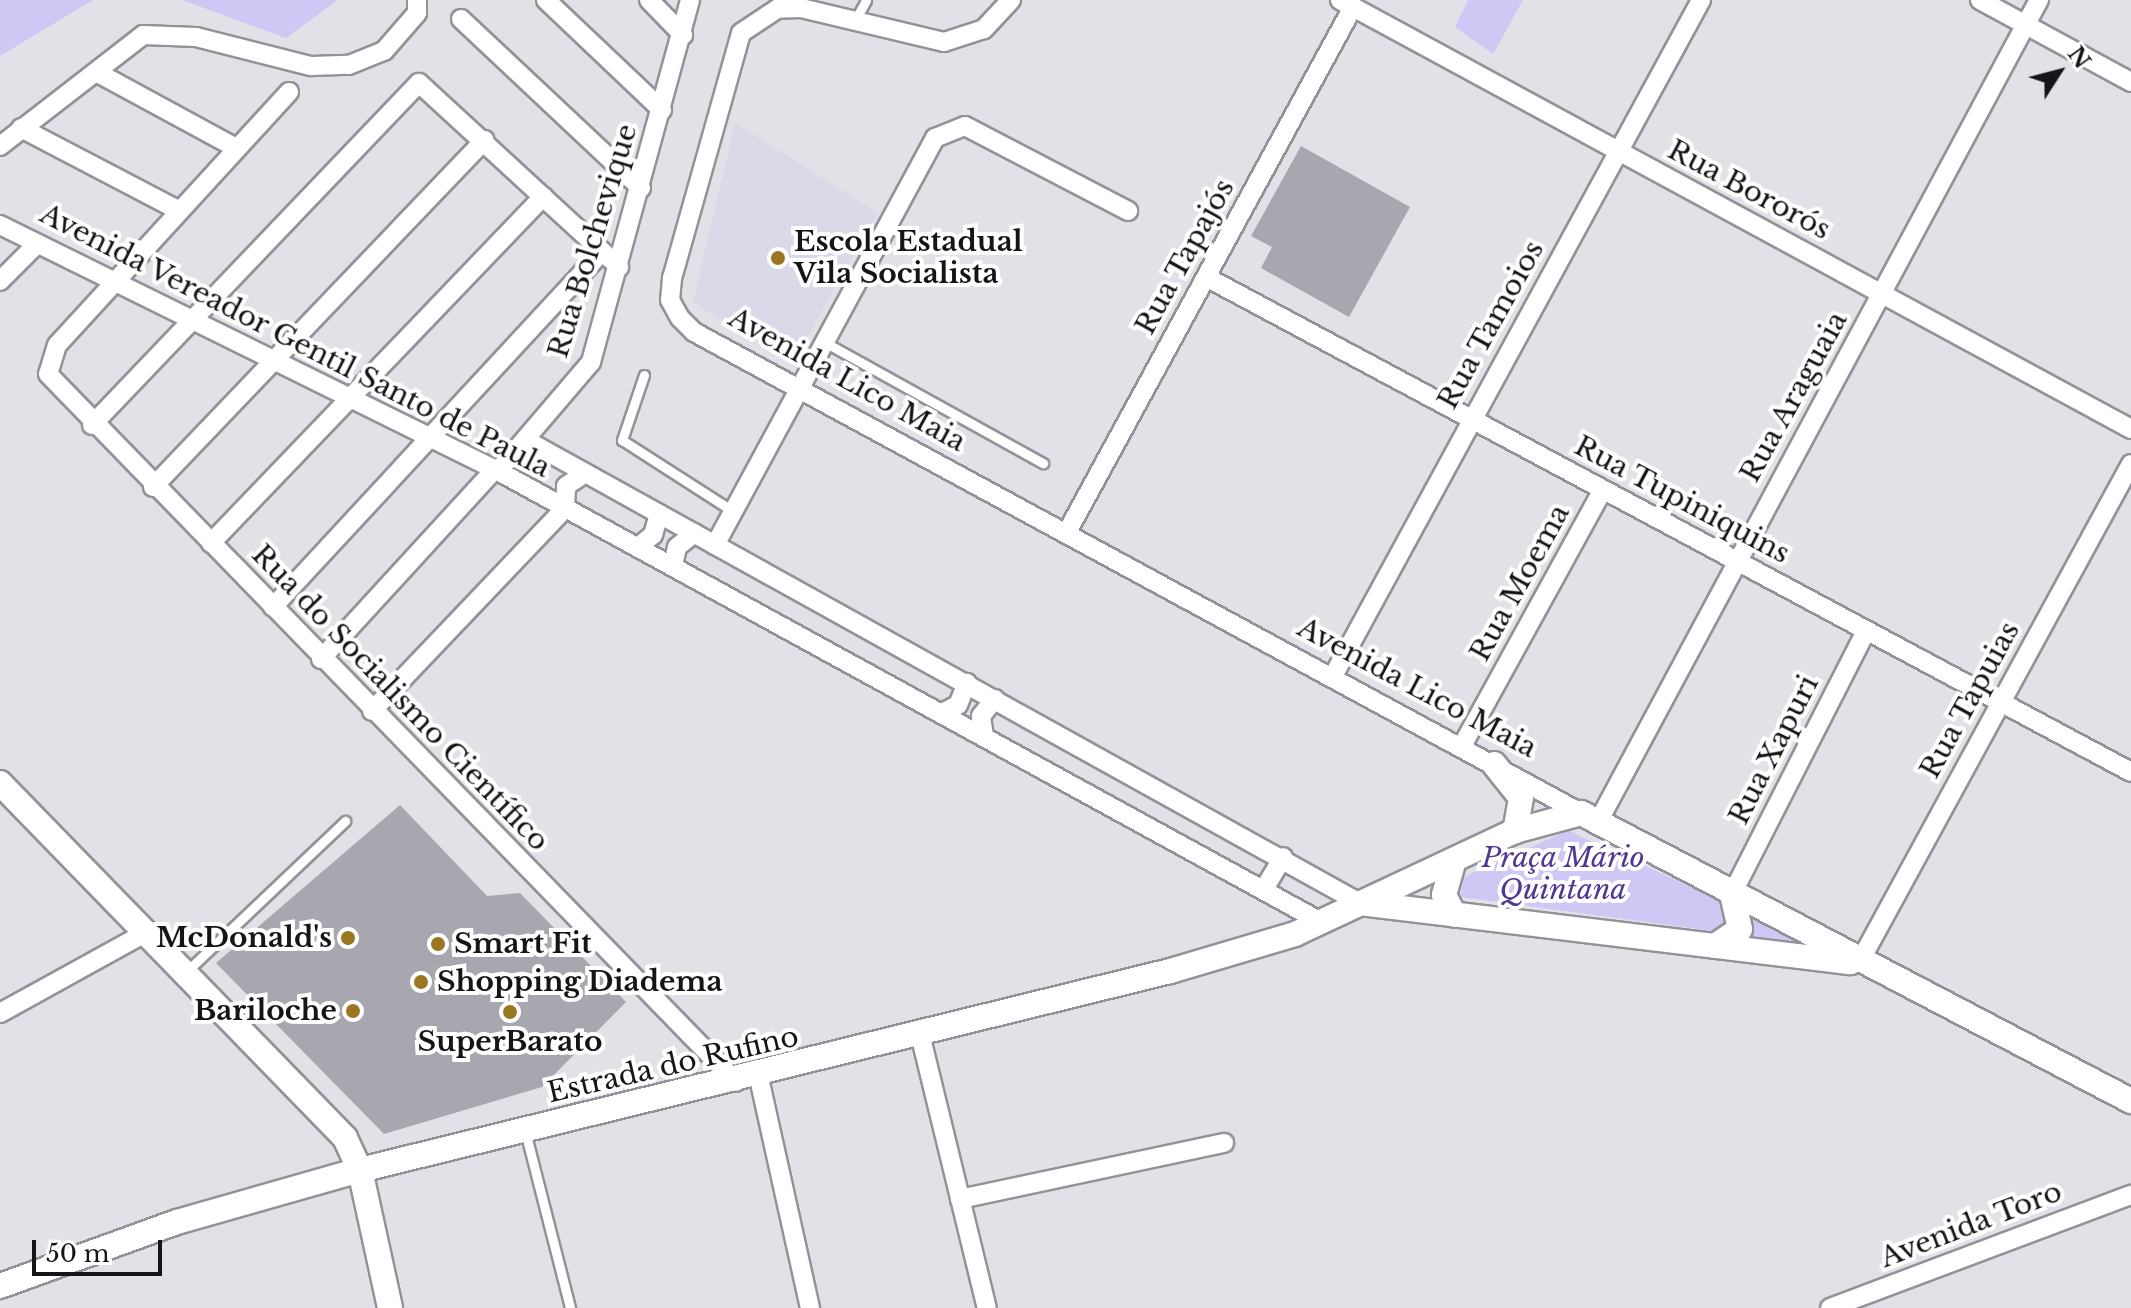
<!DOCTYPE html>
<html>
<head>
<meta charset="utf-8">
<style>
	body { margin:0 }
	#map { position:relative; width:2131px; height:1308px; overflow:hidden; background:#e2e1e8; font-family:"Libre Baskerville",serif }
	div>[style] { position:absolute }
	[style*='--x'] { left:calc(var(--x)*1px); top:calc(var(--y)*1px); width:calc(var(--w)*1px); rotate:calc(var(--a)*1deg) }
	.built>* { inset:0; background:#dbd8e7 }
	.green>* { inset:0; background:#cfc7f4 }
	.building>* { inset:0; background:#a8a6ae }
	.roads { filter:drop-shadow(2px 0 #939299) drop-shadow(-2px 0 #939299) drop-shadow(0 2px #939299) drop-shadow(0 -2px #939299) }
	.service>* { height:9px; margin:-4.5px; padding:0 4.5px; transform-origin:4.5px; border-radius:4.5px; background:#fff }
	.minor>* { height:18px; margin:-9px; padding:0 9px; transform-origin:9px; border-radius:9px; background:#fff }
	.tertiary>* { height:24px; margin:-12px; padding:0 12px; transform-origin:12px; border-radius:12px; background:#fff }
	.dots>* { width:22px; height:22px; translate:-50% -50%; box-sizing:border-box; border:4px solid #fff; border-radius:50% }
	span { translate:-50% -50%; white-space:nowrap; text-align:center; line-height:1.15; -webkit-text-stroke:8px #fff; paint-order:stroke }
	.street-label { font-size:28px; color:#151517 }
	.poi-label { font-size:28px; color:#151517; font-weight:700 }
	.left { translate:0 -50%; text-align:left }
	.right { translate:-100% -50%; text-align:right }
	.park-label { font-size:28px; color:#523690; font-style:italic }
	.north { position:absolute; left:2019px; top:32px; width:80px; height:80px; -webkit-text-stroke:6px #fff; paint-order:stroke; rotate:54deg; font-size:22px; font-weight:700; line-height:32px; text-align:center; color:#151517 }
	.north::after { content:''; display:block; margin:auto; width:28px; height:36px; background:#151517; clip-path:polygon(50% 0,100% 100%,50% 72%,0 100%) }
	.scale { position:absolute; left:32px; top:1240px; width:130px; height:36px; box-sizing:border-box; border:4px solid #151517; border-top:0; padding-left:10px; font-size:24px; line-height:28px; white-space:nowrap; color:#151517; -webkit-text-stroke:6px #fff; paint-order:stroke }
</style>
</head>
<body>
<div id="map">
	<div class="built">
		<div style="clip-path:polygon(735px 123px,878px 213px,805px 341px,786px 353px,776px 354px,693px 302px)"></div>
	</div>
	<div class="green">
		<div style="clip-path:polygon(0 0,93px 0,0 56px)"></div>
		<div style="clip-path:polygon(182px 0,338px 0,286px 38px)"></div>
		<div style="clip-path:polygon(1468px 0,1523px 0,1493px 54px,1455px 27px)"></div>
		<div style="clip-path:polygon(1569px 830px,1584px 838px,1817px 945px,1460px 897px,1464px 877px)"></div>
	</div>
	<div class="building">
		<div style="clip-path:polygon(1301px 146px,1410px 207px,1349px 317px,1261px 268px,1272px 247px,1251px 236px)"></div>
		<div style="clip-path:polygon(400px 805px,487px 896px,520px 893px,626px 1002px,542px 1087px,384px 1134px,216px 963px)"></div>
	</div>
	<div class="roads">
		<div class="service">
			<div style="--x:854;--y:22;--w:25;--a:-61"></div>
			<div style="--x:828;--y:344;--w:246;--a:29"></div>
			<div style="--x:644;--y:375;--w:69;--a:108.7"></div>
			<div style="--x:622;--y:440;--w:133;--a:32.7"></div>
			<div style="--x:185;--y:973;--w:221;--a:-43.5"></div>
			<div style="--x:525;--y:1131;--w:183;--a:75.7"></div>
		</div>
		<div class="minor">
			<div style="--x:546;--y:0;--w:160;--a:43.5"></div>
			<div style="--x:649;--y:0;--w:49;--a:45.8"></div>
			<div style="--x:1011;--y:0;--w:40;--a:133"></div>
			<div style="--x:984;--y:29;--w:42;--a:162"></div>
			<div style="--x:944;--y:42;--w:147;--a:-166.6"></div>
			<div style="--x:801;--y:8;--w:24;--a:178"></div>
			<div style="--x:777;--y:9;--w:43;--a:146.3"></div>
			<div style="--x:741;--y:33;--w:255;--a:105.7"></div>
			<div style="--x:672;--y:278;--w:22;--a:95"></div>
			<div style="--x:670;--y:300;--w:21;--a:61"></div>
			<div style="--x:680;--y:318;--w:20;--a:45"></div>
			<div style="--x:694;--y:332;--w:1009;--a:28.47"></div>
			<div style="--x:1340;--y:0;--w:900;--a:28.47"></div>
			<div style="--x:1980;--y:0;--w:172;--a:28.5"></div>
			<div style="--x:461;--y:19;--w:247;--a:43.2"></div>
			<div style="--x:98;--y:73;--w:157;--a:28.5"></div>
			<div style="--x:289;--y:92;--w:343;--a:132.5"></div>
			<div style="--x:57;--y:345;--w:30;--a:107"></div>
			<div style="--x:48;--y:374;--w:987;--a:45.82"></div>
			<div style="--x:21;--y:128;--w:177;--a:27.6"></div>
			<div style="--x:0;--y:146;--w:181;--a:-37.8"></div>
			<div style="--x:143;--y:35;--w:53;--a:2.2"></div>
			<div style="--x:196;--y:37;--w:119;--a:14.2"></div>
			<div style="--x:311;--y:66;--w:38;--a:-2"></div>
			<div style="--x:349;--y:65;--w:38;--a:-22"></div>
			<div style="--x:384;--y:51;--w:50;--a:-49"></div>
			<div style="--x:417;--y:13;--w:13;--a:-90"></div>
			<div style="--x:0;--y:225;--w:555;--a:26.29"></div>
			<div style="--x:498;--y:471;--w:938;--a:28.72"></div>
			<div style="--x:1206;--y:277;--w:1049;--a:28.15"></div>
			<div style="--x:0;--y:281;--w:52;--a:-45"></div>
			<div style="--x:92;--y:425;--w:473;--a:-46.3"></div>
			<div style="--x:419;--y:83;--w:272;--a:42.6"></div>
			<div style="--x:526;--y:440;--w:954;--a:29.04"></div>
			<div style="--x:498;--y:471;--w:143;--a:-49.5"></div>
			<div style="--x:591;--y:362;--w:375;--a:-74.7"></div>
			<div style="--x:153;--y:487;--w:480;--a:-46.3"></div>
			<div style="--x:1066;--y:534;--w:600;--a:-61.43"></div>
			<div style="--x:211;--y:543;--w:480;--a:-46.2"></div>
			<div style="--x:715;--y:545;--w:463;--a:-61.6"></div>
			<div style="--x:935;--y:138;--w:32;--a:-22"></div>
			<div style="--x:965;--y:126;--w:184;--a:27.5"></div>
			<div style="--x:638;--y:547;--w:19;--a:-39"></div>
			<div style="--x:653;--y:535;--w:22;--a:-74"></div>
			<div style="--x:673;--y:566;--w:19;--a:-78"></div>
			<div style="--x:677;--y:547;--w:22;--a:-39"></div>
			<div style="--x:273;--y:607;--w:484;--a:-47.2"></div>
			<div style="--x:321;--y:659;--w:258;--a:-47.5"></div>
			<div style="--x:1332;--y:678;--w:772;--a:-61.44"></div>
			<div style="--x:372;--y:711;--w:280;--a:-46.4"></div>
			<div style="--x:565;--y:508;--w:22;--a:-87"></div>
			<div style="--x:566;--y:486;--w:23;--a:-34"></div>
			<div style="--x:942;--y:713;--w:18;--a:-27"></div>
			<div style="--x:958;--y:705;--w:24;--a:-68"></div>
			<div style="--x:984;--y:736;--w:20;--a:-99"></div>
			<div style="--x:981;--y:716;--w:22;--a:-51"></div>
			<div style="--x:1462;--y:746;--w:292;--a:-61.2"></div>
			<div style="--x:1598;--y:822;--w:933;--a:-61.79"></div>
			<div style="--x:1264;--y:889;--w:37;--a:-59"></div>
			<div style="--x:1732;--y:894;--w:295;--a:-63"></div>
			<div style="--x:1859;--y:963;--w:568;--a:-61.41"></div>
			<div style="--x:0;--y:1013;--w:166;--a:-28.9"></div>
			<div style="--x:920;--y:1034;--w:282;--a:76.3"></div>
			<div style="--x:759;--y:1078;--w:236;--a:77.5"></div>
			<div style="--x:960;--y:1199;--w:270;--a:-12"></div>
			<div style="--x:1830;--y:1308;--w:322;--a:-20.6"></div>
		</div>
		<div class="tertiary">
			<div style="--x:1494;--y:764;--w:43;--a:51.5"></div>
			<div style="--x:1521;--y:798;--w:34;--a:100"></div>
			<div style="--x:0;--y:783;--w:495;--a:45.8"></div>
			<div style="--x:345;--y:1138;--w:35;--a:65"></div>
			<div style="--x:360;--y:1170;--w:141;--a:77.7"></div>
			<div style="--x:1454;--y:860;--w:36;--a:106"></div>
			<div style="--x:1444;--y:895;--w:22;--a:63"></div>
			<div style="--x:1360;--y:903;--w:494;--a:6.9"></div>
			<div style="--x:1715;--y:946;--w:30;--a:-34"></div>
			<div style="--x:1740;--y:929;--w:36;--a:-103"></div>
			<div style="--x:0;--y:1286;--w:188;--a:-19.9"></div>
			<div style="--x:177;--y:1222;--w:190;--a:-15.9"></div>
			<div style="--x:360;--y:1170;--w:834;--a:-13.8"></div>
			<div style="--x:1170;--y:971;--w:130;--a:-16.5"></div>
			<div style="--x:1295;--y:934;--w:243;--a:-25.1"></div>
			<div style="--x:1515;--y:831;--w:68;--a:-15.3"></div>
			<div style="--x:1581;--y:813;--w:621;--a:27.64"></div>
		</div>
	</div>
	<div class="dots">
		<div style="left:778px;top:258px;background:#9b7621"></div>
		<div style="left:348px;top:938px;background:#9b7621"></div>
		<div style="left:438px;top:944px;background:#9b7621"></div>
		<div style="left:421px;top:982px;background:#9b7621"></div>
		<div style="left:353px;top:1011px;background:#9b7621"></div>
		<div style="left:510px;top:1012px;background:#9b7621"></div>
	</div>
	<div class="street-label">
		<span style="left:1749px;top:190px;rotate:28deg">Rua Bororós</span>
		<span style="left:593px;top:241px;rotate:-73deg">Rua Bolchevique</span>
		<span style="left:1185px;top:257px;rotate:-61deg">Rua Tapajós</span>
		<span style="left:1491px;top:325px;rotate:-61deg">Rua Tamoios</span>
		<span style="left:295px;top:341px;rotate:27deg">Avenida Vereador Gentil Santo de Paula</span>
		<span style="left:847px;top:380px;rotate:29deg">Avenida Lico Maia</span>
		<span style="left:1794px;top:397px;rotate:-61deg">Rua Araguaia</span>
		<span style="left:1682px;top:500px;rotate:28deg">Rua Tupiniquins</span>
		<span style="left:1520px;top:583px;rotate:-61deg">Rua Moema</span>
		<span style="left:1417px;top:688px;rotate:28deg">Avenida Lico Maia</span>
		<span style="left:400px;top:698px;rotate:46deg">Rua do Socialismo Científico</span>
		<span style="left:1970px;top:700px;rotate:-61deg">Rua Tapuias</span>
		<span style="left:1774px;top:750px;rotate:-63deg">Rua Xapuri</span>
		<span style="left:673px;top:1065px;rotate:-13deg">Estrada do Rufino</span>
		<span style="left:1971px;top:1225px;rotate:-21deg">Avenida Toro</span>
	</div>
	<div class="poi-label">
		<span class="left" style="left:794px;top:258px">Escola Estadual<br>Vila Socialista</span>
		<span class="right" style="left:332px;top:938px">McDonald's</span>
		<span class="left" style="left:454px;top:944px">Smart Fit</span>
		<span class="left" style="left:437px;top:982px">Shopping Diadema</span>
		<span class="right" style="left:337px;top:1011px">Bariloche</span>
		<span style="left:510px;top:1042px">SuperBarato</span>
	</div>
	<div class="park-label">
		<span style="left:1563px;top:874px">Praça Mário<br>Quintana</span>
	</div>
	<div class="north">N</div>
	<div class="scale">50 m</div>
</div>
</body>
</html>
